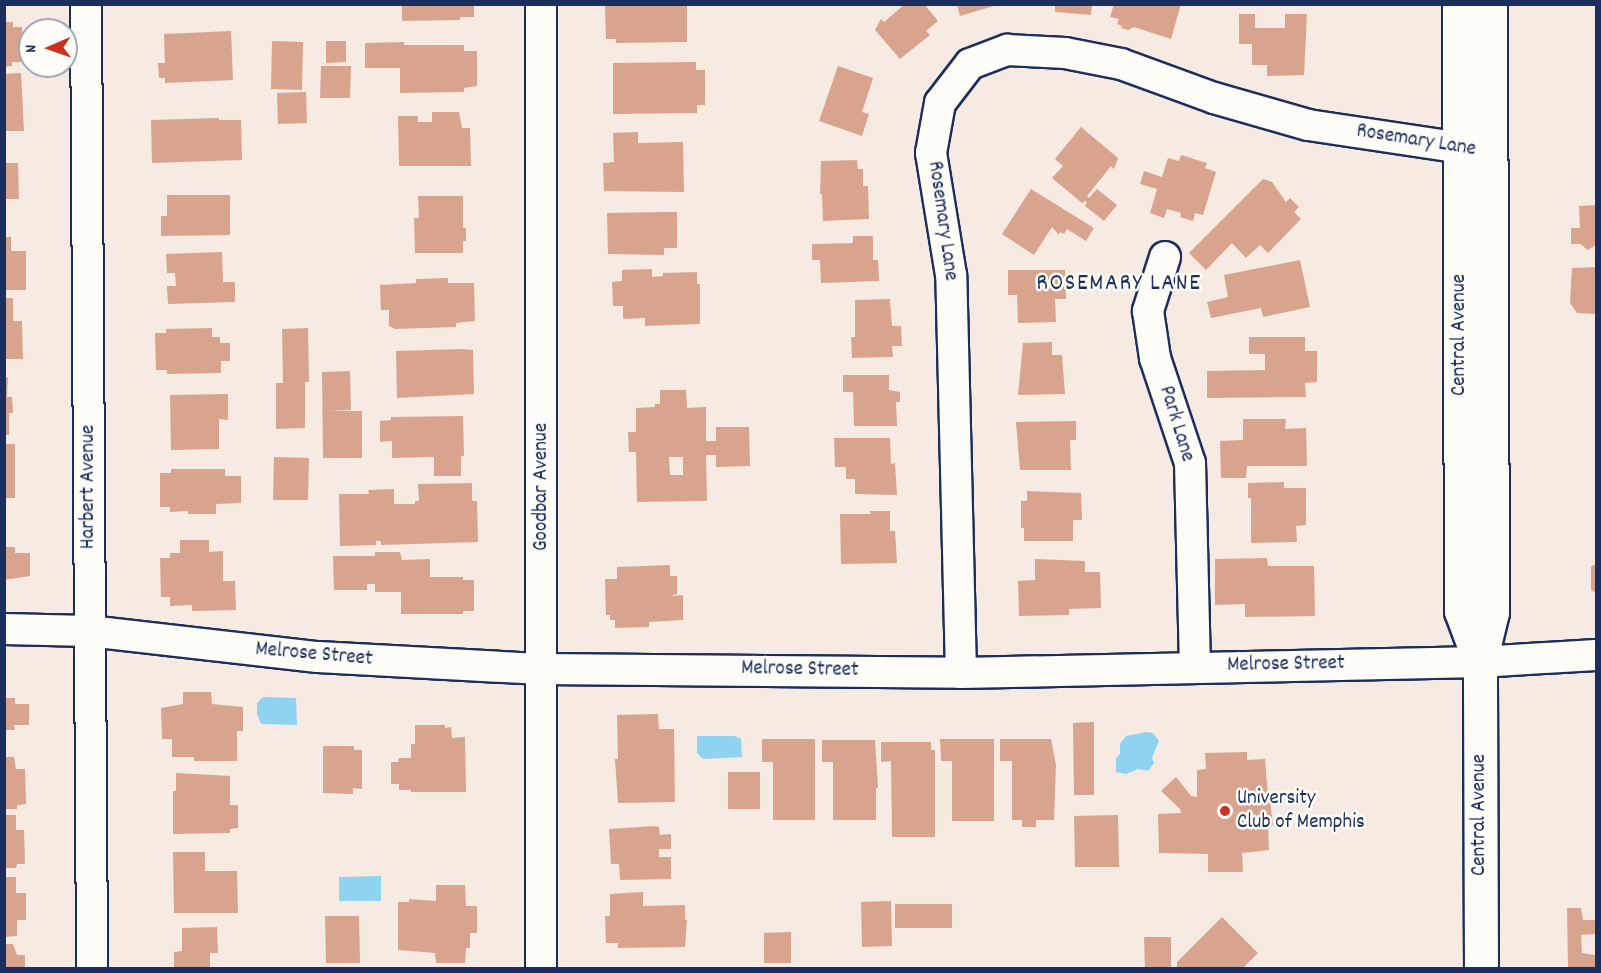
<!DOCTYPE html>
<html>
<head>
<meta charset="utf-8">
<style>
	body { margin:0 }
	#map { position:relative; width:1601px; height:973px; overflow:hidden; background:#f6eae2; font-family:Dekko,sans-serif }
	div>[style] { position:absolute }
	[style*='--x'] { left:calc(var(--x)*1px); top:calc(var(--y)*1px); width:calc(var(--w)*1px); rotate:calc(var(--a)*1deg) }
	.water>* { inset:0; background:#90d3f1 }
	.building>* { inset:0; background:#d8a48d }
	.roads { filter:drop-shadow(2px 0 #1b2f5e) drop-shadow(-2px 0 #1b2f5e) drop-shadow(0 2px #1b2f5e) drop-shadow(0 -2px #1b2f5e) }
	.minor>* { height:30px; margin:-15px; padding:0 15px; transform-origin:15px; border-radius:15px; background:#fdfcf7 }
	.secondary>* { height:33px; margin:-16.5px; padding:0 16.5px; transform-origin:16.5px; border-radius:16.5px; background:#fdfcf7 }
	.dots>* { width:16px; height:16px; translate:-50% -50%; box-sizing:border-box; border:3px solid #fdfcf7; border-radius:50% }
	span { translate:-50% -50%; white-space:nowrap; text-align:center; line-height:1.15; -webkit-text-stroke:5px #fdfcf7; paint-order:stroke }
	.street-label { font-size:21px; color:#1b2f5e }
	.poi-label { font-size:21px; color:#1b2f5e }
	.left { translate:0 -50%; text-align:left }
	.quarter-label { font-size:24px; color:#1b2f5e; letter-spacing:1.5px }
	.frame { position:absolute; inset:0; border:6px solid #1b2f5e; pointer-events:none }
	.north { position:absolute; left:18px; top:18px; width:60px; height:60px; box-sizing:border-box; background:#fdfcf7; border:2px solid #a3aaba; border-radius:50%; rotate:268deg; font-size:16px; font-weight:700; line-height:24px; text-align:center; color:#1b2f5e }
	.north::after { content:''; display:block; margin:auto; width:21px; height:27px; background:#c8321e; clip-path:polygon(50% 0,100% 100%,50% 72%,0 100%) }
</style>
</head>
<body>
<div id="map">
	<div class="water">
		<div style="clip-path:polygon(263px 697px,296px 698px,297px 725px,261px 724px,257px 714px,257px 703px)"></div>
		<div style="clip-path:polygon(1146px 732px,1153px 733px,1159px 741px,1152px 758px,1154px 763px,1148px 771px,1138px 769px,1126px 774px,1116px 772px,1116px 758px,1120px 754px,1120px 744px,1126px 736px)"></div>
		<div style="clip-path:polygon(697px 736px,735px 736px,741px 739px,742px 757px,703px 759px,697px 753px)"></div>
		<div style="clip-path:polygon(381px 876px,381px 901px,339px 901px,339px 877px)"></div>
	</div>
	<div class="building">
		<div style="clip-path:polygon(402px 4px,474px 4px,474px 17px,460px 17px,460px 20px,402px 21px)"></div>
		<div style="clip-path:polygon(905px 4px,924px 4px,938px 21px,926px 31px,930px 35px,900px 59px,875px 30px,881px 19px,884px 22px)"></div>
		<div style="clip-path:polygon(957px 4px,997px 4px,997px 5px,960px 16px)"></div>
		<div style="clip-path:polygon(1055px 4px,1092px 4px,1091px 15px,1055px 12px)"></div>
		<div style="clip-path:polygon(1114px 4px,1181px 4px,1171px 39px,1134px 27px,1128px 30px,1121px 28px,1122px 26px,1117px 24px,1119px 19px,1110px 17px)"></div>
		<div style="clip-path:polygon(605px 5px,687px 5px,687px 42px,616px 43px,616px 39px,606px 39px)"></div>
		<div style="clip-path:polygon(1239px 14px,1255px 14px,1255px 28px,1285px 28px,1285px 14px,1307px 14px,1304px 75px,1267px 76px,1267px 65px,1252px 65px,1252px 44px,1239px 44px)"></div>
		<div style="clip-path:polygon(4px 22px,13px 22px,13px 27px,22px 27px,22px 62px,12px 62px,12px 66px,4px 67px)"></div>
		<div style="clip-path:polygon(231px 31px,233px 80px,165px 83px,165px 78px,159px 78px,158px 63px,165px 63px,164px 34px)"></div>
		<div style="clip-path:polygon(272px 41px,303px 42px,302px 90px,271px 89px)"></div>
		<div style="clip-path:polygon(326px 41px,346px 41px,346px 62px,326px 63px)"></div>
		<div style="clip-path:polygon(404px 42px,404px 45px,464px 45px,464px 51px,477px 51px,477px 86px,464px 88px,464px 92px,400px 93px,400px 68px,365px 68px,365px 43px)"></div>
		<div style="clip-path:polygon(696px 62px,696px 70px,705px 70px,705px 105px,697px 105px,697px 113px,613px 114px,613px 63px)"></div>
		<div style="clip-path:polygon(321px 66px,351px 66px,350px 98px,320px 98px)"></div>
		<div style="clip-path:polygon(838px 66px,873px 78px,862px 112px,869px 114px,862px 136px,819px 121px)"></div>
		<div style="clip-path:polygon(21px 73px,24px 131px,4px 131px,4px 74px)"></div>
		<div style="clip-path:polygon(306px 92px,307px 123px,278px 124px,277px 93px)"></div>
		<div style="clip-path:polygon(432px 112px,459px 112px,462px 128px,470px 128px,471px 166px,399px 166px,398px 116px,418px 116px,418px 122px,432px 122px)"></div>
		<div style="clip-path:polygon(219px 118px,219px 120px,241px 120px,242px 160px,152px 163px,151px 120px)"></div>
		<div style="clip-path:polygon(1081px 127px,1118px 158px,1114px 169px,1111px 166px,1087px 196px,1089px 198px,1097px 189px,1117px 205px,1104px 221px,1085px 206px,1087px 203px,1085px 201px,1082px 203px,1052px 178px,1063px 166px,1055px 159px)"></div>
		<div style="clip-path:polygon(638px 132px,638px 143px,683px 142px,684px 192px,604px 191px,603px 163px,614px 162px,613px 133px)"></div>
		<div style="clip-path:polygon(1181px 155px,1207px 163px,1205px 168px,1216px 172px,1203px 215px,1195px 213px,1193px 221px,1180px 217px,1181px 213px,1167px 209px,1164px 218px,1150px 213px,1157px 189px,1140px 184px,1144px 171px,1162px 177px,1168px 158px,1179px 161px)"></div>
		<div style="clip-path:polygon(857px 160px,858px 169px,863px 169px,863px 186px,868px 186px,869px 219px,823px 221px,822px 194px,820px 194px,821px 161px)"></div>
		<div style="clip-path:polygon(4px 163px,18px 163px,19px 199px,4px 199px)"></div>
		<div style="clip-path:polygon(1263px 179px,1272px 182px,1286px 202px,1290px 198px,1299px 207px,1294px 212px,1301px 219px,1268px 253px,1260px 245px,1246px 258px,1232px 243px,1206px 270px,1189px 253px)"></div>
		<div style="clip-path:polygon(1031px 189px,1094px 228px,1086px 241px,1067px 229px,1064px 234px,1060px 232px,1059px 235px,1052px 227px,1034px 255px,1002px 234px)"></div>
		<div style="clip-path:polygon(167px 195px,230px 195px,230px 235px,161px 236px,161px 216px,167px 216px)"></div>
		<div style="clip-path:polygon(418px 196px,463px 196px,463px 228px,466px 228px,466px 241px,463px 241px,463px 253px,415px 253px,414px 218px,419px 218px)"></div>
		<div style="clip-path:polygon(1596px 205px,1596px 245px,1588px 250px,1580px 244px,1571px 244px,1571px 228px,1580px 228px,1579px 206px)"></div>
		<div style="clip-path:polygon(665px 212px,677px 212px,677px 248px,664px 248px,664px 255px,608px 254px,607px 213px)"></div>
		<div style="clip-path:polygon(853px 236px,873px 236px,873px 260px,878px 260px,879px 281px,821px 283px,820px 260px,812px 260px,812px 244px,853px 243px)"></div>
		<div style="clip-path:polygon(4px 237px,11px 237px,11px 251px,26px 251px,26px 290px,4px 290px)"></div>
		<div style="clip-path:polygon(222px 252px,223px 282px,235px 282px,235px 302px,168px 304px,167px 286px,176px 286px,175px 273px,167px 273px,166px 254px)"></div>
		<div style="clip-path:polygon(1300px 260px,1310px 307px,1263px 317px,1261px 308px,1211px 318px,1207px 302px,1228px 297px,1224px 275px)"></div>
		<div style="clip-path:polygon(1596px 267px,1596px 314px,1577px 313px,1570px 303px,1572px 268px)"></div>
		<div style="clip-path:polygon(652px 269px,652px 277px,663px 276px,663px 273px,697px 272px,697px 284px,700px 284px,700px 324px,645px 326px,645px 318px,623px 319px,623px 306px,613px 306px,612px 282px,622px 281px,622px 270px)"></div>
		<div style="clip-path:polygon(1008px 270px,1065px 270px,1066px 299px,1055px 299px,1056px 322px,1018px 323px,1017px 295px,1008px 295px)"></div>
		<div style="clip-path:polygon(448px 278px,448px 283px,474px 283px,475px 321px,456px 323px,456px 327px,395px 329px,389px 326px,389px 310px,381px 310px,380px 285px,416px 283px,416px 279px)"></div>
		<div style="clip-path:polygon(4px 298px,13px 298px,13px 321px,22px 321px,23px 359px,4px 359px)"></div>
		<div style="clip-path:polygon(890px 299px,892px 326px,901px 326px,902px 346px,892px 346px,893px 357px,852px 358px,851px 337px,855px 337px,855px 300px)"></div>
		<div style="clip-path:polygon(212px 328px,212px 337px,220px 337px,220px 343px,230px 343px,230px 361px,221px 361px,221px 373px,167px 374px,167px 370px,156px 370px,155px 333px,166px 333px,166px 329px)"></div>
		<div style="clip-path:polygon(308px 328px,309px 382px,305px 382px,305px 428px,276px 429px,276px 383px,283px 383px,282px 329px)"></div>
		<div style="clip-path:polygon(1249px 337px,1305px 337px,1305px 351px,1317px 351px,1317px 382px,1305px 383px,1306px 397px,1207px 398px,1207px 371px,1265px 370px,1265px 354px,1249px 354px)"></div>
		<div style="clip-path:polygon(1052px 342px,1052px 355px,1062px 355px,1065px 394px,1018px 395px,1023px 343px)"></div>
		<div style="clip-path:polygon(462px 349px,473px 350px,474px 394px,397px 398px,396px 351px)"></div>
		<div style="clip-path:polygon(350px 371px,351px 410px,329px 411px,362px 411px,362px 458px,323px 458px,322px 372px)"></div>
		<div style="clip-path:polygon(843px 375px,889px 375px,889px 390px,900px 392px,900px 402px,896px 402px,897px 426px,854px 426px,853px 392px,843px 392px)"></div>
		<div style="clip-path:polygon(8px 377px,7px 397px,12px 397px,13px 413px,9px 413px,9px 435px,4px 435px,4px 378px)"></div>
		<div style="clip-path:polygon(evenodd,660px 390px,686px 390px,687px 408px,706px 407px,706px 441px,716px 441px,716px 427px,749px 427px,750px 466px,716px 467px,716px 455px,706px 455px,707px 501px,637px 502px,636px 452px,629px 452px,628px 432px,636px 432px,636px 408px,655px 407px,655px 404px,660px 404px,660px 390px,669px 457px,683px 457px,683px 475px,670px 475px,669px 457px)"></div>
		<div style="clip-path:polygon(228px 394px,228px 420px,219px 419px,219px 449px,171px 450px,170px 395px)"></div>
		<div style="clip-path:polygon(463px 416px,464px 456px,461px 456px,461px 476px,434px 476px,434px 457px,392px 458px,392px 441px,380px 442px,380px 421px,391px 420px,391px 417px)"></div>
		<div style="clip-path:polygon(1243px 419px,1286px 419px,1285px 429px,1306px 428px,1307px 466px,1247px 466px,1246px 478px,1221px 478px,1220px 441px,1243px 440px)"></div>
		<div style="clip-path:polygon(1076px 421px,1076px 440px,1070px 440px,1071px 470px,1020px 470px,1016px 422px)"></div>
		<div style="clip-path:polygon(834px 438px,890px 438px,891px 464px,895px 463px,897px 495px,855px 494px,855px 479px,846px 479px,846px 467px,835px 467px)"></div>
		<div style="clip-path:polygon(4px 444px,15px 444px,15px 498px,4px 498px)"></div>
		<div style="clip-path:polygon(274px 457px,309px 458px,308px 500px,273px 500px)"></div>
		<div style="clip-path:polygon(171px 469px,225px 469px,225px 476px,241px 476px,241px 503px,216px 504px,216px 514px,188px 514px,188px 511px,170px 512px,170px 507px,160px 507px,160px 473px,171px 473px)"></div>
		<div style="clip-path:polygon(1284px 482px,1284px 488px,1306px 488px,1306px 525px,1296px 526px,1297px 542px,1251px 543px,1251px 498px,1248px 498px,1248px 483px)"></div>
		<div style="clip-path:polygon(472px 483px,472px 501px,477px 501px,478px 542px,381px 545px,381px 541px,376px 541px,376px 545px,340px 546px,339px 494px,369px 494px,368px 490px,394px 489px,394px 504px,415px 504px,415px 501px,419px 501px,418px 484px)"></div>
		<div style="clip-path:polygon(1027px 491px,1081px 493px,1082px 520px,1073px 520px,1073px 541px,1024px 541px,1024px 528px,1021px 528px,1021px 501px,1027px 501px)"></div>
		<div style="clip-path:polygon(870px 511px,890px 511px,890px 531px,895px 531px,897px 563px,841px 564px,840px 514px,871px 514px)"></div>
		<div style="clip-path:polygon(180px 540px,209px 540px,209px 552px,223px 551px,223px 581px,235px 581px,236px 610px,192px 611px,192px 605px,170px 606px,170px 597px,161px 597px,160px 558px,170px 558px,170px 553px,180px 553px)"></div>
		<div style="clip-path:polygon(4px 547px,15px 547px,15px 553px,30px 553px,30px 576px,4px 580px)"></div>
		<div style="clip-path:polygon(375px 552px,400px 552px,402px 560px,430px 559px,430px 577px,463px 577px,463px 580px,474px 580px,474px 611px,463px 611px,463px 614px,401px 614px,401px 592px,375px 592px,375px 584px,367px 584px,367px 590px,334px 590px,333px 556px,375px 556px)"></div>
		<div style="clip-path:polygon(1267px 558px,1268px 566px,1314px 566px,1315px 616px,1245px 617px,1245px 604px,1215px 605px,1215px 559px)"></div>
		<div style="clip-path:polygon(1035px 559px,1085px 561px,1085px 572px,1100px 572px,1101px 608px,1069px 609px,1069px 615px,1019px 616px,1018px 581px,1035px 580px)"></div>
		<div style="clip-path:polygon(670px 565px,670px 576px,677px 576px,677px 594px,670px 596px,683px 595px,683px 620px,649px 622px,649px 627px,615px 628px,615px 620px,610px 620px,610px 615px,606px 615px,605px 579px,617px 579px,617px 567px)"></div>
		<div style="clip-path:polygon(1593px 565px,1596px 565px,1596px 593px,1591px 590px,1591px 567px)"></div>
		<div style="clip-path:polygon(183px 692px,211px 692px,212px 704px,243px 707px,243px 731px,237px 731px,237px 761px,194px 761px,194px 757px,172px 757px,172px 739px,162px 739px,161px 708px,183px 704px)"></div>
		<div style="clip-path:polygon(4px 698px,15px 698px,15px 704px,29px 704px,29px 725px,14px 725px,15px 730px,4px 730px)"></div>
		<div style="clip-path:polygon(658px 714px,659px 729px,674px 729px,675px 802px,618px 803px,615px 759px,618px 759px,617px 715px)"></div>
		<div style="clip-path:polygon(1094px 722px,1094px 795px,1074px 795px,1073px 723px)"></div>
		<div style="clip-path:polygon(415px 725px,445px 725px,445px 728px,451px 727px,452px 738px,465px 737px,466px 792px,411px 792px,411px 790px,399px 790px,399px 784px,391px 784px,391px 762px,398px 762px,399px 758px,411px 758px,411px 744px,415px 744px)"></div>
		<div style="clip-path:polygon(762px 739px,815px 739px,815px 820px,773px 820px,773px 762px,762px 762px)"></div>
		<div style="clip-path:polygon(940px 739px,994px 739px,994px 821px,952px 821px,952px 761px,941px 761px)"></div>
		<div style="clip-path:polygon(1000px 739px,1051px 739px,1056px 765px,1054px 820px,1036px 820px,1036px 827px,1022px 827px,1022px 820px,1012px 820px,1012px 761px,1000px 761px)"></div>
		<div style="clip-path:polygon(822px 740px,875px 740px,878px 788px,876px 788px,876px 820px,833px 820px,833px 762px,822px 762px)"></div>
		<div style="clip-path:polygon(881px 742px,931px 742px,931px 750px,935px 750px,935px 837px,892px 837px,891px 761px,881px 762px)"></div>
		<div style="clip-path:polygon(323px 746px,354px 746px,354px 750px,362px 750px,362px 789px,353px 788px,353px 794px,323px 793px)"></div>
		<div style="clip-path:polygon(1247px 752px,1247px 760px,1265px 759px,1268px 795px,1273px 800px,1270px 800px,1273px 825px,1268px 828px,1269px 850px,1242px 853px,1243px 872px,1208px 872px,1208px 854px,1159px 853px,1158px 814px,1181px 813px,1180px 809px,1161px 791px,1176px 777px,1191px 796px,1197px 797px,1197px 770px,1206px 769px,1205px 753px)"></div>
		<div style="clip-path:polygon(4px 757px,14px 757px,16px 769px,25px 769px,26px 804px,17px 805px,17px 809px,4px 809px)"></div>
		<div style="clip-path:polygon(728px 772px,760px 772px,760px 809px,728px 809px)"></div>
		<div style="clip-path:polygon(176px 773px,230px 776px,230px 805px,238px 805px,238px 828px,230px 829px,230px 833px,173px 834px,173px 791px,176px 791px)"></div>
		<div style="clip-path:polygon(4px 815px,16px 815px,16px 830px,24px 830px,25px 864px,17px 864px,16px 868px,4px 868px)"></div>
		<div style="clip-path:polygon(1118px 815px,1119px 867px,1075px 867px,1074px 816px)"></div>
		<div style="clip-path:polygon(655px 826px,659px 827px,660px 835px,671px 834px,671px 849px,659px 849px,659px 857px,671px 857px,671px 879px,620px 880px,619px 864px,611px 864px,609px 829px)"></div>
		<div style="clip-path:polygon(173px 852px,205px 852px,205px 871px,237px 871px,238px 913px,174px 913px)"></div>
		<div style="clip-path:polygon(4px 877px,16px 877px,16px 893px,26px 893px,26px 920px,17px 920px,17px 936px,4px 937px)"></div>
		<div style="clip-path:polygon(436px 885px,465px 885px,466px 906px,477px 906px,477px 933px,470px 933px,470px 948px,466px 948px,465px 963px,436px 963px,435px 953px,398px 950px,398px 902px,409px 902px,409px 899px,436px 901px)"></div>
		<div style="clip-path:polygon(643px 892px,643px 906px,685px 905px,685px 920px,687px 920px,685px 947px,618px 948px,618px 943px,606px 943px,605px 916px,610px 916px,610px 894px)"></div>
		<div style="clip-path:polygon(891px 901px,892px 946px,862px 947px,861px 902px)"></div>
		<div style="clip-path:polygon(895px 904px,952px 904px,952px 928px,895px 928px)"></div>
		<div style="clip-path:polygon(1567px 908px,1581px 908px,1583px 920px,1596px 920px,1596px 934px,1581px 935px,1582px 953px,1596px 955px,1596px 968px,1568px 968px)"></div>
		<div style="clip-path:polygon(325px 916px,359px 916px,360px 963px,326px 963px)"></div>
		<div style="clip-path:polygon(1222px 917px,1258px 953px,1243px 968px,1177px 968px,1177px 962px)"></div>
		<div style="clip-path:polygon(217px 927px,218px 953px,210px 953px,210px 968px,174px 968px,174px 952px,182px 951px,182px 928px)"></div>
		<div style="clip-path:polygon(791px 932px,791px 963px,764px 963px,764px 933px)"></div>
		<div style="clip-path:polygon(1144px 937px,1171px 937px,1171px 968px,1145px 968px)"></div>
		<div style="clip-path:polygon(4px 944px,13px 944px,17px 955px,25px 955px,25px 968px,4px 968px)"></div>
	</div>
	<div class="roads">
		<div class="minor">
			<div style="--x:86;--y:4;--w:964;--a:89.64"></div>
			<div style="--x:541;--y:4;--w:964;--a:90"></div>
			<div style="--x:1165;--y:257;--w:57;--a:107.5"></div>
			<div style="--x:1148;--y:311;--w:48;--a:81.5"></div>
			<div style="--x:1155;--y:358;--w:111;--a:71.6"></div>
			<div style="--x:1190;--y:463;--w:204;--a:88.6"></div>
			<div style="--x:4;--y:629;--w:85;--a:1.3"></div>
			<div style="--x:89;--y:631;--w:230;--a:6.5"></div>
			<div style="--x:318;--y:657;--w:224;--a:3.1"></div>
			<div style="--x:542;--y:669;--w:419;--a:0.5"></div>
			<div style="--x:961;--y:673;--w:519;--a:-1.21"></div>
			<div style="--x:1480;--y:662;--w:116;--a:-3.5"></div>
			<div style="--x:961;--y:673;--w:398;--a:-91.4"></div>
			<div style="--x:951;--y:275;--w:124;--a:-99.3"></div>
			<div style="--x:931;--y:153;--w:51;--a:-79.8"></div>
			<div style="--x:940;--y:103;--w:49;--a:-52.4"></div>
			<div style="--x:970;--y:64;--w:40;--a:-21"></div>
			<div style="--x:1007;--y:50;--w:58;--a:3"></div>
			<div style="--x:1065;--y:53;--w:57;--a:11.1"></div>
			<div style="--x:1121;--y:64;--w:99;--a:20.1"></div>
			<div style="--x:1214;--y:98;--w:98;--a:16"></div>
			<div style="--x:1308;--y:125;--w:176;--a:8.5"></div>
		</div>
		<div class="secondary">
			<div style="--x:1459;--y:4;--w:607;--a:89.81"></div>
			<div style="--x:1461;--y:611;--w:54;--a:69.6"></div>
			<div style="--x:1481;--y:968;--w:306;--a:-90.2"></div>
			<div style="--x:1480;--y:662;--w:51;--a:-76.5"></div>
			<div style="--x:1492;--y:612;--w:608;--a:-90.19"></div>
		</div>
	</div>
	<div class="dots">
		<div style="left:1225px;top:811px;background:#c8321e"></div>
	</div>
	<div class="street-label">
		<span style="left:1416px;top:141px;rotate:9deg">Rosemary Lane</span>
		<span style="left:942px;top:221px;rotate:82deg">Rosemary Lane</span>
		<span style="left:1460px;top:335px;rotate:-90deg">Central Avenue</span>
		<span style="left:1176px;top:424px;rotate:73deg">Park Lane</span>
		<span style="left:89px;top:487px;rotate:-90deg">Harbert Avenue</span>
		<span style="left:542px;top:487px;rotate:-90deg">Goodbar Avenue</span>
		<span style="left:314px;top:655px;rotate:5deg">Melrose Street</span>
		<span style="left:1286px;top:665px;rotate:-1deg">Melrose Street</span>
		<span style="left:800px;top:670px;rotate:1deg">Melrose Street</span>
		<span style="left:1480px;top:815px;rotate:-90deg">Central Avenue</span>
	</div>
	<div class="poi-label">
		<span class="left" style="left:1237px;top:811px">University<br>Club of Memphis</span>
	</div>
	<div class="quarter-label">
		<span style="left:1119px;top:285px">ROSEMARY LANE</span>
	</div>
	<div class="frame"></div>
	<div class="north">N</div>
</div>
</body>
</html>
